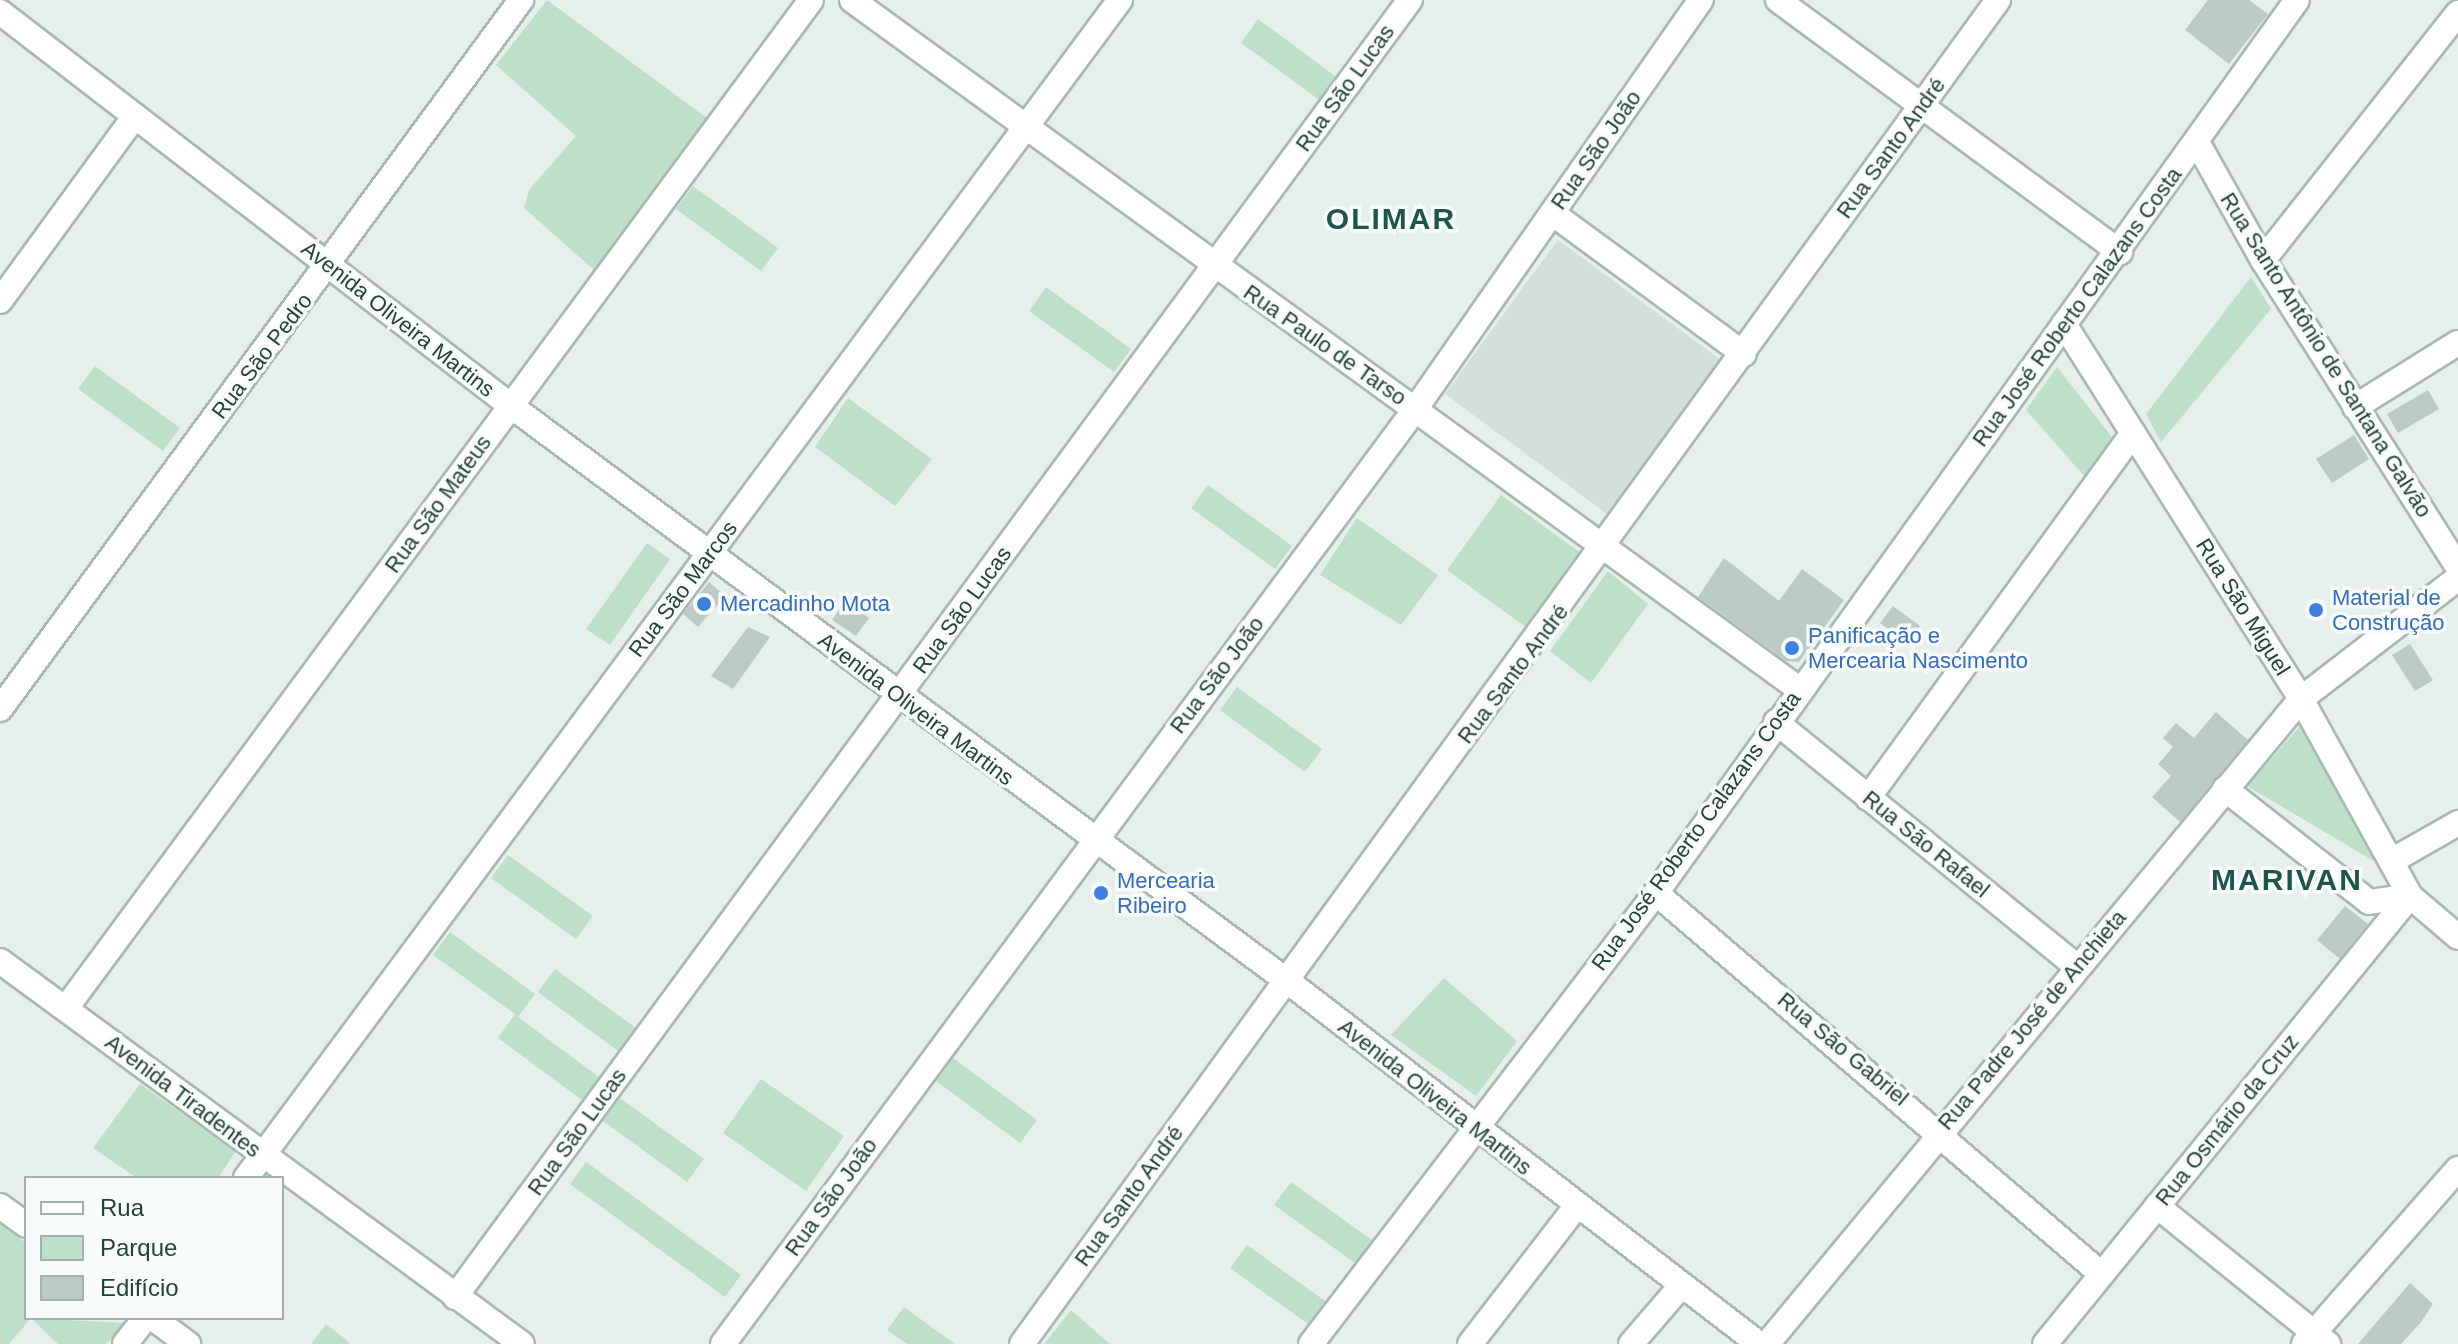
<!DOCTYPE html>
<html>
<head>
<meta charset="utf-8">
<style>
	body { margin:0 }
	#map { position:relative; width:2458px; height:1344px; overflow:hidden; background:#e6efeb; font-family:Arial,sans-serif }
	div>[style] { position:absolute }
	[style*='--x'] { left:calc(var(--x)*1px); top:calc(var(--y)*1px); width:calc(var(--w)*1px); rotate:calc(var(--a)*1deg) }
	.built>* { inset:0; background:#d4dfda }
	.green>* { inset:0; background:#bfe0c8 }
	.building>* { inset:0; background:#bbcac4 }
	.roads { filter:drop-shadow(2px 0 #a8b8b2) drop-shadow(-2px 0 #a8b8b2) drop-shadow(0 2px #a8b8b2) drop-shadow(0 -2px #a8b8b2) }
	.street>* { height:24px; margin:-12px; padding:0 12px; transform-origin:12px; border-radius:12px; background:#fff }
	.dots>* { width:22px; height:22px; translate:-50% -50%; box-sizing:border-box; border:4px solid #f7fbf9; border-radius:50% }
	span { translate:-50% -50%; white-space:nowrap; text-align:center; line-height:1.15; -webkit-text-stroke:7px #f7fbf9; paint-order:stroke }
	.street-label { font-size:22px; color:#24423a }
	.shop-label { font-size:22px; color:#366cbe }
	.left { translate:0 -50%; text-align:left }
	.district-label { font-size:30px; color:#1f5548; font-weight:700; letter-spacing:2px }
	.legend { position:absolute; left:24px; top:1176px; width:260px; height:144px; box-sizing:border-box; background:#f7fbf9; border:2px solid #a3b1ad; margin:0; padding:10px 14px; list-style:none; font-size:24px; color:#24423a }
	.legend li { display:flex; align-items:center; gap:16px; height:40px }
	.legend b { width:40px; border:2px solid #a3b1ad }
</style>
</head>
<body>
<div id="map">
	<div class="built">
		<div style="clip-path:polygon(1558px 240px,1721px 360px,1607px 514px,1445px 394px)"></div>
	</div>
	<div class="green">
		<div style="clip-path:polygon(547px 0,711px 121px,594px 270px,524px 208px,529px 190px,576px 136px,496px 65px)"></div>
		<div style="clip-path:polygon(1258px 19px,1342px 81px,1325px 104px,1241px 43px)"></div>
		<div style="clip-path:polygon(693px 186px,778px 248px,761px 271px,676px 209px)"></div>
		<div style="clip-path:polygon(2251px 277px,2271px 309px,2161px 442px,2146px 414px)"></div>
		<div style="clip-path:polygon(1046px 287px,1131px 349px,1114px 372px,1029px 311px)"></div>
		<div style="clip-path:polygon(95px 366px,180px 428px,163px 451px,78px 389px)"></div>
		<div style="clip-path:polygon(2057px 367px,2112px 437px,2085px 477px,2026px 410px)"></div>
		<div style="clip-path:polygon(848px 398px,932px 459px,895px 506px,815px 447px)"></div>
		<div style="clip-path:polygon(1208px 485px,1292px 546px,1275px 569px,1191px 508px)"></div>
		<div style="clip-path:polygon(1501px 495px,1581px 553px,1527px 628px,1447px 570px)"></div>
		<div style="clip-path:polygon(1357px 518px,1438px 575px,1401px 625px,1320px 575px)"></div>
		<div style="clip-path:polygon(647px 543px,670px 559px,610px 645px,586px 629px)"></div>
		<div style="clip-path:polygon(1608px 571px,1648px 604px,1591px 683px,1550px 651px)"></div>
		<div style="clip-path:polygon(1237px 687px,1322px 749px,1305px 772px,1220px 710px)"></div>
		<div style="clip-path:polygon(2301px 725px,2384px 867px,2247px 786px)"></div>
		<div style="clip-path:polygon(508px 855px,593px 916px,576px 939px,491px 878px)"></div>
		<div style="clip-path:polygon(450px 932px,535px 994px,518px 1017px,599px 1077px,582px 1100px,498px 1038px,515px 1014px,433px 955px)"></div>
		<div style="clip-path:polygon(555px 969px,640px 1031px,622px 1054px,538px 992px)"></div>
		<div style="clip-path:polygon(1444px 978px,1517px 1041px,1476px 1096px,1391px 1035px)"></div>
		<div style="clip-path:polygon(953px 1058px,1037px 1120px,1020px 1143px,936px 1081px)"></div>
		<div style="clip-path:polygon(761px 1079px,844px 1136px,806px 1191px,723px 1133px)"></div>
		<div style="clip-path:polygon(140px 1084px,236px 1151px,218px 1178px,137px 1178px,93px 1148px)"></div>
		<div style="clip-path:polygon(620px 1098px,704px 1159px,687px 1182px,603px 1121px)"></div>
		<div style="clip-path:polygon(586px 1162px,741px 1275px,725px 1297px,570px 1184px)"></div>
		<div style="clip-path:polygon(1291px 1182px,1376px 1243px,1359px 1266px,1274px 1205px)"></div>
		<div style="clip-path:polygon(0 1223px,26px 1243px,26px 1318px,129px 1323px,106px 1344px,58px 1344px,31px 1318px,9px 1344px,0 1344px)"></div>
		<div style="clip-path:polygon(1247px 1245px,1332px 1306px,1315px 1329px,1230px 1268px)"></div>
		<div style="clip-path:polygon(904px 1307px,955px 1344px,907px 1344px,887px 1330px)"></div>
		<div style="clip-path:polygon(1071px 1310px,1110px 1344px,1044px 1344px)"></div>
		<div style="clip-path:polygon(326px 1324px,345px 1339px,350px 1344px,311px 1344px)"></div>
	</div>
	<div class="building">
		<div style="clip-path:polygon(2208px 0,2249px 0,2268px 14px,2229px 64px,2185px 30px)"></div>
		<div style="clip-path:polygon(2428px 390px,2439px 409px,2398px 433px,2387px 414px)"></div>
		<div style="clip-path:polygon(2354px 435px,2369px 459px,2332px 483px,2316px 459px)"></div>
		<div style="clip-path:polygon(1724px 558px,1779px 601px,1802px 569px,1844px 600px,1799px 662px,1786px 661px,1698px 597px)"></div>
		<div style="clip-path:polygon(709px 582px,725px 596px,698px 627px,683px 614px)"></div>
		<div style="clip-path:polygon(845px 601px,869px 618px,856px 636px,832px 620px)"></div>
		<div style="clip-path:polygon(1893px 606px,1920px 626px,1908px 643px,1880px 623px)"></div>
		<div style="clip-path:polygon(748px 627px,770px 637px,733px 689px,711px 676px)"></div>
		<div style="clip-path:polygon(2410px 644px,2433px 680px,2415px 691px,2392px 655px)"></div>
		<div style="clip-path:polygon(2216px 712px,2248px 740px,2180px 822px,2152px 797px,2171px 776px,2158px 764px,2173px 747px,2163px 738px,2176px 723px,2194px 738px)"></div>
		<div style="clip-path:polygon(2345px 906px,2368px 924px,2340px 959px,2317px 940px)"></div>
		<div style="clip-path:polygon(2410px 1283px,2433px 1304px,2421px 1322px,2401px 1344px,2358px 1344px)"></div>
	</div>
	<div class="roads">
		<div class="street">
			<div style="--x:852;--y:0;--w:1171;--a:36.04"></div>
			<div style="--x:1778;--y:0;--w:425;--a:36.4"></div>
			<div style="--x:0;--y:12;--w:645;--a:37.63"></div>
			<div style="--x:511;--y:406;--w:964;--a:36.53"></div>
			<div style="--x:1286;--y:980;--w:597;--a:37.58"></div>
			<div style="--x:2197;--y:142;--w:135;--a:60.8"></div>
			<div style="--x:2263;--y:260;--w:364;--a:57.6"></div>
			<div style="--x:1552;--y:213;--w:238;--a:36.3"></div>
			<div style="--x:2263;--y:260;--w:315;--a:-51.7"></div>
			<div style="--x:0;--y:301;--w:229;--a:-53.9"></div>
			<div style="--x:2064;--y:324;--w:444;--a:57.7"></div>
			<div style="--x:2301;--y:699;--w:225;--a:61"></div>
			<div style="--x:2410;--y:896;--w:63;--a:40.5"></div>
			<div style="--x:2355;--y:407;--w:121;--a:-31.9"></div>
			<div style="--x:0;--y:709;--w:880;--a:-53.69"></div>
			<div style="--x:1776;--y:722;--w:387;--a:39.1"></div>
			<div style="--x:2225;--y:789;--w:183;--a:38.1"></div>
			<div style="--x:2369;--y:902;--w:41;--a:-8.3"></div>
			<div style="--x:1868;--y:798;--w:451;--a:-54"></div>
			<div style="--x:2395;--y:859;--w:73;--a:-29.7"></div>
			<div style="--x:1656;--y:893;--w:583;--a:40.55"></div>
			<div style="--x:0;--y:961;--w:647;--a:36.27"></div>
			<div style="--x:66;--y:1008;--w:1253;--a:-53.53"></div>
			<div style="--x:246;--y:1178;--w:1467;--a:-53.43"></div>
			<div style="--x:0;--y:1206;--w:32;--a:36"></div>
			<div style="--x:2157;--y:1206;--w:220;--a:38.9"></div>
			<div style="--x:455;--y:1297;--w:1611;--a:-53.64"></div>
			<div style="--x:153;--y:1318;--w:44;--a:36.6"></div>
			<div style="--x:125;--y:1344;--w:33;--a:-52"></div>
			<div style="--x:723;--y:1344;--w:1165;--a:-53.48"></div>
			<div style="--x:1416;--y:408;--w:498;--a:-55.1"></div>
			<div style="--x:1022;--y:1344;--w:1661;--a:-54.01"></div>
			<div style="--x:1311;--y:1344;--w:568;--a:-52.59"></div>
			<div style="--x:1656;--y:893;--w:1099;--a:-54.33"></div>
			<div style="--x:1470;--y:1344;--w:172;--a:-52.3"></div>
			<div style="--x:1631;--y:1344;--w:77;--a:-49.2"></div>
			<div style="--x:1767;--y:1344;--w:837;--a:-50.38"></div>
			<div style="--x:2301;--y:699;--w:198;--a:-37.6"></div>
			<div style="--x:2045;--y:1344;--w:578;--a:-50.83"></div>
			<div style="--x:2304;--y:1344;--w:233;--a:-48.7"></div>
		</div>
	</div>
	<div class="dots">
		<div style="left:704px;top:604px;background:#3f7fe0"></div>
		<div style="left:2316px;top:610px;background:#3f7fe0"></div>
		<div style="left:1792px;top:648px;background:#3f7fe0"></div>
		<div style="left:1101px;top:893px;background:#3f7fe0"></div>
	</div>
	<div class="street-label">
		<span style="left:1345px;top:88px;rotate:-54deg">Rua São Lucas</span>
		<span style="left:1891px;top:148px;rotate:-54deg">Rua Santo André</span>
		<span style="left:1596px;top:150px;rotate:-55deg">Rua São João</span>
		<span style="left:2077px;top:307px;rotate:-54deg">Rua José Roberto Calazans Costa</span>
		<span style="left:398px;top:319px;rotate:38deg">Avenida Oliveira Martins</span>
		<span style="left:1325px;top:345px;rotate:35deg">Rua Paulo de Tarso</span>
		<span style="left:2326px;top:355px;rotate:58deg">Rua Santo Antônio de Santana Galvão</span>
		<span style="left:262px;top:356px;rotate:-53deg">Rua São Pedro</span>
		<span style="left:438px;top:504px;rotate:-54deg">Rua São Mateus</span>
		<span style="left:683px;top:589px;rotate:-53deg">Rua São Marcos</span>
		<span style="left:2243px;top:607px;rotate:58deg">Rua São Miguel</span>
		<span style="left:962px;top:610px;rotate:-54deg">Rua São Lucas</span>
		<span style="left:1513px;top:674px;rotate:-53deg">Rua Santo André</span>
		<span style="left:1217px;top:675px;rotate:-53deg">Rua São João</span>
		<span style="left:916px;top:709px;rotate:37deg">Avenida Oliveira Martins</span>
		<span style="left:1696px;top:831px;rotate:-54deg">Rua José Roberto Calazans Costa</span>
		<span style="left:1926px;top:844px;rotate:39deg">Rua São Rafael</span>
		<span style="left:2032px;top:1020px;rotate:-50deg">Rua Padre José de Anchieta</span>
		<span style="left:1843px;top:1049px;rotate:40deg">Rua São Gabriel</span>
		<span style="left:183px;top:1096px;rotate:37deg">Avenida Tiradentes</span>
		<span style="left:1435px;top:1097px;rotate:38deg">Avenida Oliveira Martins</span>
		<span style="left:2227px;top:1120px;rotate:-51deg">Rua Osmário da Cruz</span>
		<span style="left:577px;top:1132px;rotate:-54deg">Rua São Lucas</span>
		<span style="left:1129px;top:1196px;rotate:-54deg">Rua Santo André</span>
		<span style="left:831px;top:1197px;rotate:-54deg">Rua São João</span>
	</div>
	<div class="shop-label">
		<span class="left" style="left:2332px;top:610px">Material de<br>Construção</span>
		<span class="left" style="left:720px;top:604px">Mercadinho Mota</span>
		<span class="left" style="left:1808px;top:648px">Panificação e<br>Mercearia Nascimento</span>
		<span class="left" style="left:1117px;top:893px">Mercearia<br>Ribeiro</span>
	</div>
	<div class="district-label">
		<span style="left:1391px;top:219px">OLIMAR</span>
		<span style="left:2287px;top:880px">MARIVAN</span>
	</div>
	<ul class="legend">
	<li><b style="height:10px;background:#fff"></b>Rua</li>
	<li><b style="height:22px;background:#bfe0c8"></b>Parque</li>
	<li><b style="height:22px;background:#bbcac4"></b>Edifício</li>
	</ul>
</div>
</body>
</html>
